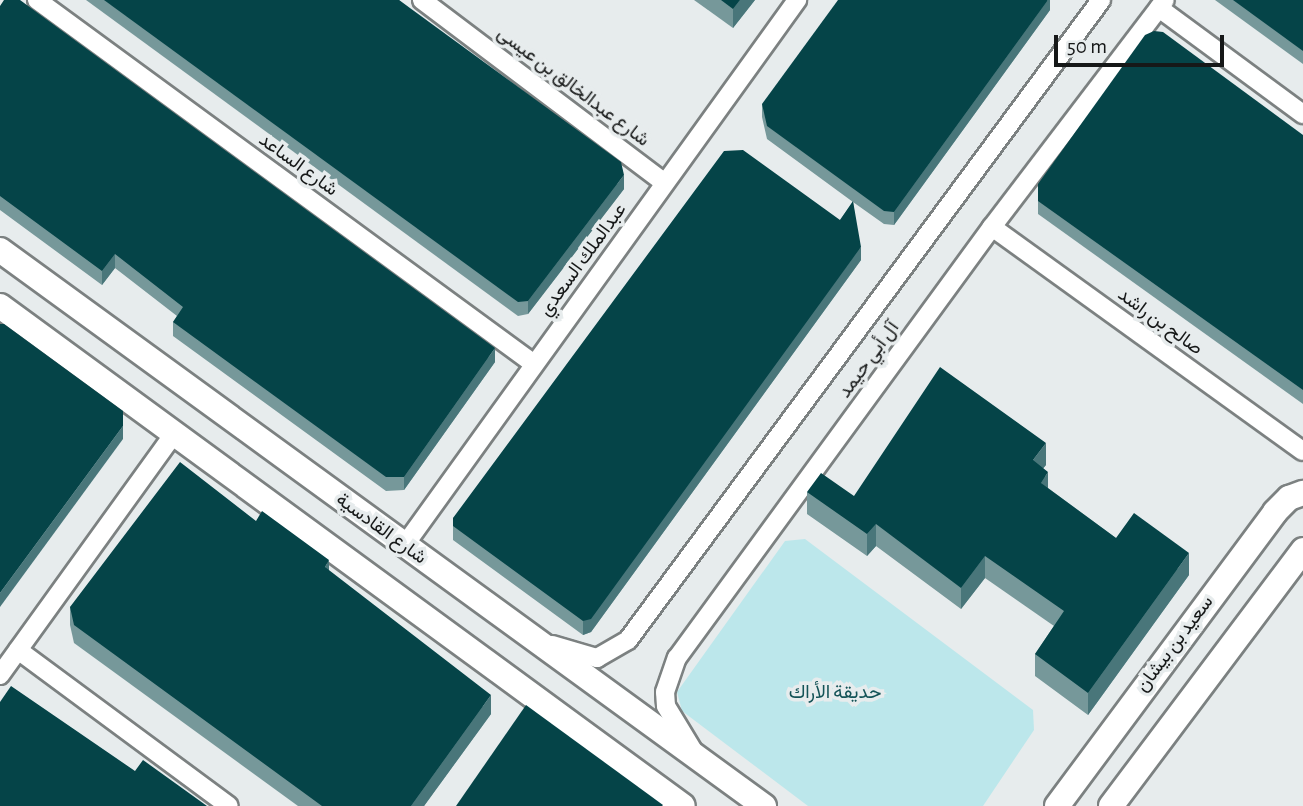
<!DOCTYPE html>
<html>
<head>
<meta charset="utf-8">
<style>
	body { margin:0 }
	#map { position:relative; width:1303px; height:806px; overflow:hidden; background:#e7eced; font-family:"Alegreya Sans",Vazirmatn,sans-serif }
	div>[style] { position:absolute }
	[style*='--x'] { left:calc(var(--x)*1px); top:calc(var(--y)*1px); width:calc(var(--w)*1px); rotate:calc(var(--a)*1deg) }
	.green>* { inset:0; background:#bce7eb }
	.roads { filter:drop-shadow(2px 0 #7c8181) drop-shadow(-2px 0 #7c8181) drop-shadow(0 2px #7c8181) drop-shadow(0 -2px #7c8181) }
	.street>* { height:18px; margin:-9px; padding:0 9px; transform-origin:9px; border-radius:9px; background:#fff }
	.secondary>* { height:24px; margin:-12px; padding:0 12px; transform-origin:12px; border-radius:12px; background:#fff }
	.wall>* { inset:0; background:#76989a }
	.shaded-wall>* { inset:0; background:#49767a }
	.building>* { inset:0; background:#054448 }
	span { translate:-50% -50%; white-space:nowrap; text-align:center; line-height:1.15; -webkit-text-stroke:7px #e7eced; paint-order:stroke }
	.street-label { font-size:19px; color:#161818 }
	.park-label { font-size:19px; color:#145357 }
	.scale { position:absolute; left:1054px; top:35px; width:170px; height:32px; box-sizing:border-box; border:4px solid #161818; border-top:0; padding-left:9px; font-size:21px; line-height:24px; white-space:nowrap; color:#161818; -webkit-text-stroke:5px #e7eced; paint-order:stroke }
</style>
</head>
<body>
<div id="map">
	<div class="green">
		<div style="clip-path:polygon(805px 539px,1033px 710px,1034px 730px,983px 806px,808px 806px,682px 711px,677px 692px,785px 541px)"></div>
	</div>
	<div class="roads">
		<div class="street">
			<div style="--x:37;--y:0;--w:616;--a:36.22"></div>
			<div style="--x:422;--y:0;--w:304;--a:37"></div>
			<div style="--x:1159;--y:8;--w:179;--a:36.4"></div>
			<div style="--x:992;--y:227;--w:383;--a:35.8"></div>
			<div style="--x:404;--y:546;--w:673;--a:-54.25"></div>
			<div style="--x:552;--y:645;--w:47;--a:16.1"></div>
			<div style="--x:597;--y:658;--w:36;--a:-30"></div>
			<div style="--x:628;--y:640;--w:796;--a:-53.53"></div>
			<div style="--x:18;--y:650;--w:262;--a:36.5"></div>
			<div style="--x:0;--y:675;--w:299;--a:-54.2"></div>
			<div style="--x:692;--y:749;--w:50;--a:-121.2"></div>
			<div style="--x:666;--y:706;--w:14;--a:-94"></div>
			<div style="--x:665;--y:692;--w:36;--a:-71"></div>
			<div style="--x:677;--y:658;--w:534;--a:-53.84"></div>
			<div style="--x:992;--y:227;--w:285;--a:-52.7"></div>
		</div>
		<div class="secondary">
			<div style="--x:0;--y:250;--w:945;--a:36.05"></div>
			<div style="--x:0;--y:306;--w:846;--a:36.21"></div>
			<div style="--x:1057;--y:806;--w:366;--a:-53.4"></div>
			<div style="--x:1275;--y:512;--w:20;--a:-45"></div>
			<div style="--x:1289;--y:498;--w:15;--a:-20"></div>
			<div style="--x:1111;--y:806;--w:320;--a:-53.1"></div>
		</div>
	</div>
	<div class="wall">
		<div style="clip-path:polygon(86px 0,399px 0,624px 189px,528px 314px,518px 316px)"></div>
		<div style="clip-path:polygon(694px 0,755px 0,733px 28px)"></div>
		<div style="clip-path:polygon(1050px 0,1050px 10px,894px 225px,884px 224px,853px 202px,861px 260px,591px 632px,583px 635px,453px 540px,453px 518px,840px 220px,853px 202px,767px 139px,762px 117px,762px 104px)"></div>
		<div style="clip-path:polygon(1215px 0,1303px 0,1303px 64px)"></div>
		<div style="clip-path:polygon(0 6px,495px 362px,404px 490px,386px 491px,173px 336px,173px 322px,177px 316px,115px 268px,102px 285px,0 210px)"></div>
		<div style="clip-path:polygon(1303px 135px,1303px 404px,1038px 214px,1038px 184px)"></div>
		<div style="clip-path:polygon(1046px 465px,1043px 468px,1048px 488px,1116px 538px,1189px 575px,1088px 715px,1035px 676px,1035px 654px,1054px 626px,985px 578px,961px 609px,876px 546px,867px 556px,807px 514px,807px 492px,854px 496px)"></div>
		<div style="clip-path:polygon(256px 521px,329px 571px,491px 714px,424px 806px,298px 806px,74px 643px,70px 625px,70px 607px)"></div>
	</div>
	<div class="shaded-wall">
		<div style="clip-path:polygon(740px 0,755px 0,733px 28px,733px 9px)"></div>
		<div style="clip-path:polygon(1048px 0,1050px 0,1050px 10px,894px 225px,894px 212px)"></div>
		<div style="clip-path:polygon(624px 175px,624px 189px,528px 314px,528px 301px)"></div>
		<div style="clip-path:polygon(861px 247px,861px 260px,591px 632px,583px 635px,583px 621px)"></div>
		<div style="clip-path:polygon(115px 254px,115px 268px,102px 285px,102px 271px)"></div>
		<div style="clip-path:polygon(495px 348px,495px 362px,404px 490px,404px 477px)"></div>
		<div style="clip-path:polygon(123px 426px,123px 439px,0 607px,0 593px)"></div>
		<div style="clip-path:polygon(1046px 443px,1046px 465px,1033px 481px,1033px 460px)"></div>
		<div style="clip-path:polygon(1048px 472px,1048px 494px,1041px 483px)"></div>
		<div style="clip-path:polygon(876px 524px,876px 546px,867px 556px,867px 534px)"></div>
		<div style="clip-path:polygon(1189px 553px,1189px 575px,1088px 715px,1088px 693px)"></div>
		<div style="clip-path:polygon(985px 556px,985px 578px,961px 609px,961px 588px)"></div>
		<div style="clip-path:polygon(329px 560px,329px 578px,325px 567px)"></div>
		<div style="clip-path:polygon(491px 695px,491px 714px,424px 806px,411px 806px)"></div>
	</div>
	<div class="building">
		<div style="clip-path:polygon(4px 0,20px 0,495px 348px,404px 477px,386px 477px,173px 322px,183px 307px,115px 254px,102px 271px,0 196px,0 6px)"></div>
		<div style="clip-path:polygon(104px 0,399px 0,621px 162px,624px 175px,528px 301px,518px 302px)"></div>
		<div style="clip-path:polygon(721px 0,740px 0,733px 9px)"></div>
		<div style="clip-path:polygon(838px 0,1048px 0,894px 212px,884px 211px,767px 126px,762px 104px)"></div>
		<div style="clip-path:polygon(1233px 0,1303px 0,1303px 51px)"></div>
		<div style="clip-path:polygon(1154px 31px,1163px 32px,1303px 135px,1303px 390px,1038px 201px,1038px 184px,1145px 35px)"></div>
		<div style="clip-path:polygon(743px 150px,840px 220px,853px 201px,861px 247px,591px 619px,583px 621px,453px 526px,453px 518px,724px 151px)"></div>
		<div style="clip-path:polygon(0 324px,4px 324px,123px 411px,123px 426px,0 593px)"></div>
		<div style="clip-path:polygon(940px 367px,1046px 443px,1033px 460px,1048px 472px,1041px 483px,1116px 538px,1134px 513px,1189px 553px,1088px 693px,1035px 654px,1064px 611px,985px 556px,961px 588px,876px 524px,867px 534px,807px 492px,821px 473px,854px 496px)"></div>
		<div style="clip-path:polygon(180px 462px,256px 521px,262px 511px,329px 560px,325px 567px,491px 695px,411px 806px,322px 806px,74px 625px,70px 607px)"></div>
		<div style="clip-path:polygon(11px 686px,135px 771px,143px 760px,207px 806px,0 806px,0 702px)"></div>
		<div style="clip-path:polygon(526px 705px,663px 805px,662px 806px,456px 806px)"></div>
	</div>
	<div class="street-label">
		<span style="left:573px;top:87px;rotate:37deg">شارع عبدالخالق بن عيسى</span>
		<span style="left:298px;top:165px;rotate:36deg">شارع الساعد</span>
		<span style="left:583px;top:260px;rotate:-54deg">عبدالملك السعدي</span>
		<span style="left:1160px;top:322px;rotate:36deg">صالح بن راشد</span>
		<span style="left:869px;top:360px;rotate:-54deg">آل أبي حيمد</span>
		<span style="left:381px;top:529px;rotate:36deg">شارع القادسية</span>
		<span style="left:1175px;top:644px;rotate:-53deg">سعيد بن بيشان</span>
	</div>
	<div class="park-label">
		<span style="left:835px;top:693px">حديقة الأراك</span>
	</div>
	<div class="scale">50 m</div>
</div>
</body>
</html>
